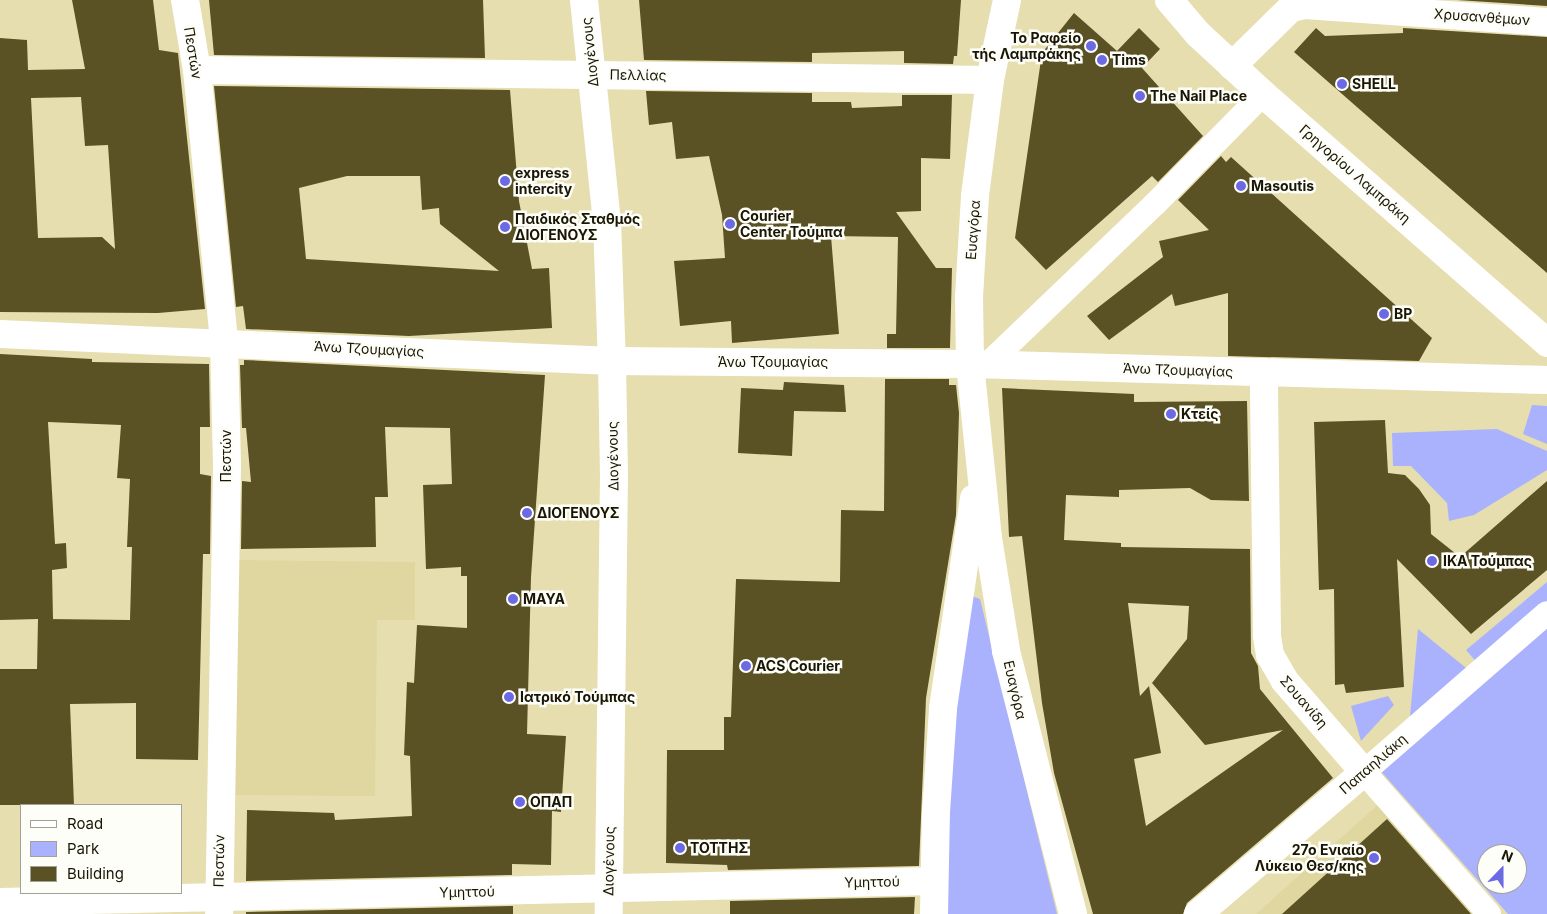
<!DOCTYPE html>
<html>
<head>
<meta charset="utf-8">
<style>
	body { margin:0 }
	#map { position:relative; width:1547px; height:914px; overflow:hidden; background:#e6deaf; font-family:Inter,sans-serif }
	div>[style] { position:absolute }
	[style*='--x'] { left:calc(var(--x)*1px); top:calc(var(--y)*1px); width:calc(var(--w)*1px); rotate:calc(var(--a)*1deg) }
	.built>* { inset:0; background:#dfd79f }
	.green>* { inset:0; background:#abb2fd }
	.building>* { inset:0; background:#5a5224 }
	.pedestrian>* { height:24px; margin:-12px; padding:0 12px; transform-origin:12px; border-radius:12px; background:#fff }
	.minor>* { height:28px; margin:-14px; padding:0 14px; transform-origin:14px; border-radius:14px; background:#fff }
	.tertiary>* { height:28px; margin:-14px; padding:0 14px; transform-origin:14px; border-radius:14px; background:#fff }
	.secondary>* { height:28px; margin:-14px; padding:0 14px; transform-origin:14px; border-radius:14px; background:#fff }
	.dots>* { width:14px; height:14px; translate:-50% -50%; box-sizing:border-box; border:2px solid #fefef9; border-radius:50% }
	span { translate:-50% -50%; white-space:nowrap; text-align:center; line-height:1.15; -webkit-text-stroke:5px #fefef9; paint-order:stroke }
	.street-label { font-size:14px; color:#191605 }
	.poi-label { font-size:14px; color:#191605; font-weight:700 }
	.right { translate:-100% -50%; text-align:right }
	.left { translate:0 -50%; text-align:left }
	.legend { position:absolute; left:20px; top:804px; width:162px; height:90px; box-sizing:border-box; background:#fefef9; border:1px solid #a2a197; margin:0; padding:6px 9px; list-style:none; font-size:15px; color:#191605 }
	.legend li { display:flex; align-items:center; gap:10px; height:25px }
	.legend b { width:25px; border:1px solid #a2a197 }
	.north { position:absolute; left:1477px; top:844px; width:50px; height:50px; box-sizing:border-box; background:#fefef9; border:1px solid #a2a197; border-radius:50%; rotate:22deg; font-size:14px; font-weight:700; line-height:20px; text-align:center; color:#191605 }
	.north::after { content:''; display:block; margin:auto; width:18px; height:22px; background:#6b69e3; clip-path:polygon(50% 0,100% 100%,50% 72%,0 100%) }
</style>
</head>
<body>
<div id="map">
	<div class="built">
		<div style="clip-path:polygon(235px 560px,415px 562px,415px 620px,377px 620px,375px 796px,233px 795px)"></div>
		<div style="clip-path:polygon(1381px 802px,1480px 914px,1256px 914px)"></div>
	</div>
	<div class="green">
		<div style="clip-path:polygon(1532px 405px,1547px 406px,1547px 444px,1523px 434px)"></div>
		<div style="clip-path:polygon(1497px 429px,1547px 451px,1547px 470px,1474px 515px,1449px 521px,1447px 503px,1411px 466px,1393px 466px,1392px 433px)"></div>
		<div style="clip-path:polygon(1547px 582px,1547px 607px,1480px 666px,1466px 650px)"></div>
		<div style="clip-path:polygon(972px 596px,980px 599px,1057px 914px,943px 914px,944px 773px)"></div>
		<div style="clip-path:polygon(evenodd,1547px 619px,1547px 914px,1508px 914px,1377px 767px,1547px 619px,1487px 854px,1517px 854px,1517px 884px,1487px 884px,1487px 854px)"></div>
		<div style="clip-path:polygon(1418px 629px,1471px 672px,1409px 727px)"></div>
		<div style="clip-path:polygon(1388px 696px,1394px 705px,1361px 741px,1351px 706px)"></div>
	</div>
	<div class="building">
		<div style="clip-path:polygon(evenodd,72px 0,153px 0,159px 50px,178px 53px,205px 309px,158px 313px,0 312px,0 38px,27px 40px,28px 70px,85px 69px,72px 0,81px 97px,85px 146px,108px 145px,115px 249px,102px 237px,38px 238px,31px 98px,81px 97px)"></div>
		<div style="clip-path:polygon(209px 0,483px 0,485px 58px,214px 55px)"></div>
		<div style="clip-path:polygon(639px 0,961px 0,957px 56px,954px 56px,953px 64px,904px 63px,904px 51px,812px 53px,812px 62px,644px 60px)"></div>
		<div style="clip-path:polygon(1457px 0,1547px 0,1547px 6px)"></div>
		<div style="clip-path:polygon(1074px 13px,1117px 51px,1139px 28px,1160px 49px,1142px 68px,1203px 136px,1158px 182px,1152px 176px,1046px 270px,1015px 238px,1042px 53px)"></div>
		<div style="clip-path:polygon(1316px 28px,1325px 36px,1403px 33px,1403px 28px,1547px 37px,1547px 273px,1294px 52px)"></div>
		<div style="clip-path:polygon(evenodd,214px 86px,510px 90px,519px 201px,532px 269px,549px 268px,552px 328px,409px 336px,246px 329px,243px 306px,236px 307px,214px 86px,347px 176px,420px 176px,422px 210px,439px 208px,440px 224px,499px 271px,306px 259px,299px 188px,347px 176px)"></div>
		<div style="clip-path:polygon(646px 91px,812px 93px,812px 102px,851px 102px,852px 108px,902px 106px,902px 95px,952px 95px,950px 159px,921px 158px,921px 211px,896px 212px,936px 268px,952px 268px,950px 348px,887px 348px,887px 334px,896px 334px,898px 237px,831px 236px,839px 334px,732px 343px,731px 321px,680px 326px,674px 261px,725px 258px,722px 215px,709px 156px,676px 159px,672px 122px,649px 125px)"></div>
		<div style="clip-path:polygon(1221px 156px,1226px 162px,1231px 157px,1432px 338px,1419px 361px,1228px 356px,1228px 293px,1175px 306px,1172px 294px,1109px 340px,1087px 316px,1163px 257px,1159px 241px,1209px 230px,1178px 200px)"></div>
		<div style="clip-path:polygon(evenodd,0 354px,92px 359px,92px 362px,209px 364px,210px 427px,200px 427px,200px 474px,211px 476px,210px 554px,203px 554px,198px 760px,136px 759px,136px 703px,70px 704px,74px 805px,0 805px,0 669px,37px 669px,38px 619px,0 620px,0 354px,48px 422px,121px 425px,117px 478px,130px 479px,127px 547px,132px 547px,130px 620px,47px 619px,53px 619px,52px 570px,67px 568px,66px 543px,55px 544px,48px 422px)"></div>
		<div style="clip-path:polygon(244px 360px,545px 375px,531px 577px,527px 734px,566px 736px,561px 812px,552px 811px,551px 865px,512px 864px,512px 875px,246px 881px,247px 810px,334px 813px,335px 820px,412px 816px,410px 756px,404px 755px,407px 682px,414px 683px,417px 625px,467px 628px,467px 576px,461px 576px,461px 567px,426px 569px,423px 485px,452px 484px,450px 428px,385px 427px,388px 497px,375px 497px,376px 547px,241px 549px,242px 481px,251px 482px,246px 428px,242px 428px,240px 365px,244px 365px)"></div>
		<div style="clip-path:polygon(885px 379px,949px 379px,949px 385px,956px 385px,959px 413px,956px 515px,926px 698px,919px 866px,728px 870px,727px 865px,666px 863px,667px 750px,724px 750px,724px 717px,731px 717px,736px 579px,840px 582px,841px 510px,884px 511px)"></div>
		<div style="clip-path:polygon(784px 382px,844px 385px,846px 412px,794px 411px,792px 456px,738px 453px,741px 388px,783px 390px)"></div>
		<div style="clip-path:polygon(evenodd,1002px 388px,1134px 394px,1134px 402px,1247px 401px,1249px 501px,1211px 500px,1190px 488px,1119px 490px,1119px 497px,1066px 495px,1064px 540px,1121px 543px,1121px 547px,1250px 549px,1251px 653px,1258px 666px,1260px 689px,1333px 778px,1187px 903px,1183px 914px,1093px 914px,1054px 773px,1042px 703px,1022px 536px,1009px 537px,1002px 388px,1128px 603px,1189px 606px,1187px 639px,1152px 683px,1205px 745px,1283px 730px,1146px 826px,1134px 759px,1161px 753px,1149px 686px,1140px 696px,1128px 603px)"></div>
		<div style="clip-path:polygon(1385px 420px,1388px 473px,1405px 475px,1419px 489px,1430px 505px,1431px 534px,1460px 557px,1547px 481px,1547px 570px,1471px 634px,1397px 559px,1404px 687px,1346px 693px,1344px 684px,1335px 685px,1334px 589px,1319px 590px,1314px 422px)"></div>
		<div style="clip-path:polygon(1387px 819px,1471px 914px,1282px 914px)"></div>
		<div style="clip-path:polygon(915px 897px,914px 914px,730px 914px,730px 901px)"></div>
		<div style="clip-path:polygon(513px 906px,513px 914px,246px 914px,246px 912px)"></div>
	</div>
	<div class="pedestrian">
		<div style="--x:988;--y:364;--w:231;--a:-43.8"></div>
		<div style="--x:1155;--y:204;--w:154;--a:-45.5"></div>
		<div style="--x:1489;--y:914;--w:189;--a:-131.4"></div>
		<div style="--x:1364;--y:772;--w:242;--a:-41"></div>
	</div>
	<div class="minor">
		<div style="--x:185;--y:0;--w:71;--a:80.3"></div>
		<div style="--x:197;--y:70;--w:273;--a:84.3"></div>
		<div style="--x:224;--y:342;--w:124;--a:88.6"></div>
		<div style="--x:227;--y:466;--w:448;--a:91"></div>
		<div style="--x:1007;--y:0;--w:82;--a:102"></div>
		<div style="--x:990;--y:80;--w:117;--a:97.4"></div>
		<div style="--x:975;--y:196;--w:102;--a:93.4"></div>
		<div style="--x:969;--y:298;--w:66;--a:89.1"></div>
		<div style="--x:970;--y:364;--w:175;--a:84.1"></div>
		<div style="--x:988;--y:538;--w:114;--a:80.9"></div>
		<div style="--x:1006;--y:651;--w:271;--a:75.7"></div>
		<div style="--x:1232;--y:66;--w:83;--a:-44.5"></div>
		<div style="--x:1291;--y:8;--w:14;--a:-12"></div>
		<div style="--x:1305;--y:5;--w:243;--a:4"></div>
		<div style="--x:197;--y:70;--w:793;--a:0.72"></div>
		<div style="--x:0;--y:334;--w:613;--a:2.53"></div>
		<div style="--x:612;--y:361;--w:358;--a:0.5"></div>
		<div style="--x:970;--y:364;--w:577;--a:1.59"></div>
		<div style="--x:0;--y:902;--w:934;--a:-1.29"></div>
		<div style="--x:934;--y:914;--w:102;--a:-88.9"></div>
		<div style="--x:936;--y:812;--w:104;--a:-86.1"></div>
		<div style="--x:943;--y:708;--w:212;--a:-81.6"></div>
		<div style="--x:1198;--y:914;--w:218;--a:-40.5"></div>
		<div style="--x:1364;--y:772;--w:121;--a:-131"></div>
		<div style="--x:1285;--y:681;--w:30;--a:-120"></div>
		<div style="--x:1270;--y:655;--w:20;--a:-99"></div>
		<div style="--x:1267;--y:635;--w:263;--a:-90.7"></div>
	</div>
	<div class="tertiary">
		<div style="--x:584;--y:0;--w:222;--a:84.1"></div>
		<div style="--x:607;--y:221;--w:140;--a:88"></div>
		<div style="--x:612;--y:361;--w:114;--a:89"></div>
		<div style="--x:614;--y:475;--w:439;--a:90.7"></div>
	</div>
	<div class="secondary">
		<div style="--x:1169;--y:0;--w:45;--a:49.5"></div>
		<div style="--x:1198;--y:34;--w:88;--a:42.7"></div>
		<div style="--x:1263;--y:94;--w:378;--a:41.2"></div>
	</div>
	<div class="dots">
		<div style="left:1091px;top:46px;background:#6b69e3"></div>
		<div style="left:1102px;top:60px;background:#6b69e3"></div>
		<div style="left:1342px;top:84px;background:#6b69e3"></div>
		<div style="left:1140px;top:96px;background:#6b69e3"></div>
		<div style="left:505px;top:181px;background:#6b69e3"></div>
		<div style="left:1241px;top:186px;background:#6b69e3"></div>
		<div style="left:730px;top:224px;background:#6b69e3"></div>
		<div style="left:505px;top:227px;background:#6b69e3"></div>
		<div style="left:1384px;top:314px;background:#6b69e3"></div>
		<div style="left:1171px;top:414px;background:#6b69e3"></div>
		<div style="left:527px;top:513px;background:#6b69e3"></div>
		<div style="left:1432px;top:561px;background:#6b69e3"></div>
		<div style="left:513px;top:599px;background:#6b69e3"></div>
		<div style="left:746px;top:666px;background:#6b69e3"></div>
		<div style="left:509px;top:697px;background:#6b69e3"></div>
		<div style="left:520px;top:802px;background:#6b69e3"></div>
		<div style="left:680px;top:848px;background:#6b69e3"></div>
		<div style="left:1374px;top:858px;background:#6b69e3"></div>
	</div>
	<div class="street-label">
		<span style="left:1482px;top:17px;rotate:4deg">Χρυσανθέμων</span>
		<span style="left:590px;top:52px;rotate:-96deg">Διογένους</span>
		<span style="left:193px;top:53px;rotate:81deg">Πεστών</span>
		<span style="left:638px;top:75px;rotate:1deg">Πελλίας</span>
		<span style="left:1355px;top:174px;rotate:41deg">Γρηγορίου Λαμπράκη</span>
		<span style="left:973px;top:230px;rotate:-86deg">Ευαγόρα</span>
		<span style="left:369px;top:349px;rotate:3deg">Άνω Τζουμαγίας</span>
		<span style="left:773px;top:362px">Άνω Τζουμαγίας</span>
		<span style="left:1178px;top:370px;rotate:2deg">Άνω Τζουμαγίας</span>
		<span style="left:226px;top:456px;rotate:-90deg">Πεστών</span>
		<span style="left:613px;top:456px;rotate:-91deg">Διογένους</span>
		<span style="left:1015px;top:690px;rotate:77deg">Ευαγόρα</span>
		<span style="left:1304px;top:702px;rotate:49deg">Σουανίδη</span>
		<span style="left:1373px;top:764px;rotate:-41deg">Παπαηλιάκη</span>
		<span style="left:219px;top:861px;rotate:-89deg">Πεστών</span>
		<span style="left:609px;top:861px;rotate:-89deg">Διογένους</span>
		<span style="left:872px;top:882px;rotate:-1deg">Υμηττού</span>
		<span style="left:467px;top:892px;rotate:-1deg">Υμηττού</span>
	</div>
	<div class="poi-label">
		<span class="right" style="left:1081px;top:46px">Το Ραφείο<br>τής Λαμπράκης</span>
		<span class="left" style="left:1112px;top:60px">Tims</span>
		<span class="left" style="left:1352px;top:84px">SHELL</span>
		<span class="left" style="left:1150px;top:96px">The Nail Place</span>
		<span class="left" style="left:515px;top:181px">express<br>intercity</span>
		<span class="left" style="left:1251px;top:186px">Masoutis</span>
		<span class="left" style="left:740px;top:224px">Courier<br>Center Τούμπα</span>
		<span class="left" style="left:515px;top:227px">Παιδικός Σταθμός<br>ΔΙΟΓΕΝΟΥΣ</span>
		<span class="left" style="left:1394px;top:314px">BP</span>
		<span class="left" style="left:1181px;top:414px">Κτείς</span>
		<span class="left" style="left:537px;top:513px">ΔΙΟΓΕΝΟΥΣ</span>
		<span class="left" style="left:1443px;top:561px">ΙΚΑ Τούμπας</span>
		<span class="left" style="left:523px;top:599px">MAYA</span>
		<span class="left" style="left:756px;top:666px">ACS Courier</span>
		<span class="left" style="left:520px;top:697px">Ιατρικό Τούμπας</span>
		<span class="left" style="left:530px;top:802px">ΟΠΑΠ</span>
		<span class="left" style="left:690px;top:848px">ΤΟΤΤΗΣ</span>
		<span class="right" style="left:1364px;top:858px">27o Ενιαίο<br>Λύκειο Θεσ/κης</span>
	</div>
	<ul class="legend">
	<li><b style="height:6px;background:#fff"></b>Road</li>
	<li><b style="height:14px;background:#abb2fd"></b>Park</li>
	<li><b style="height:14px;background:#5a5224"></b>Building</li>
	</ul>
	<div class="north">N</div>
</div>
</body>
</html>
